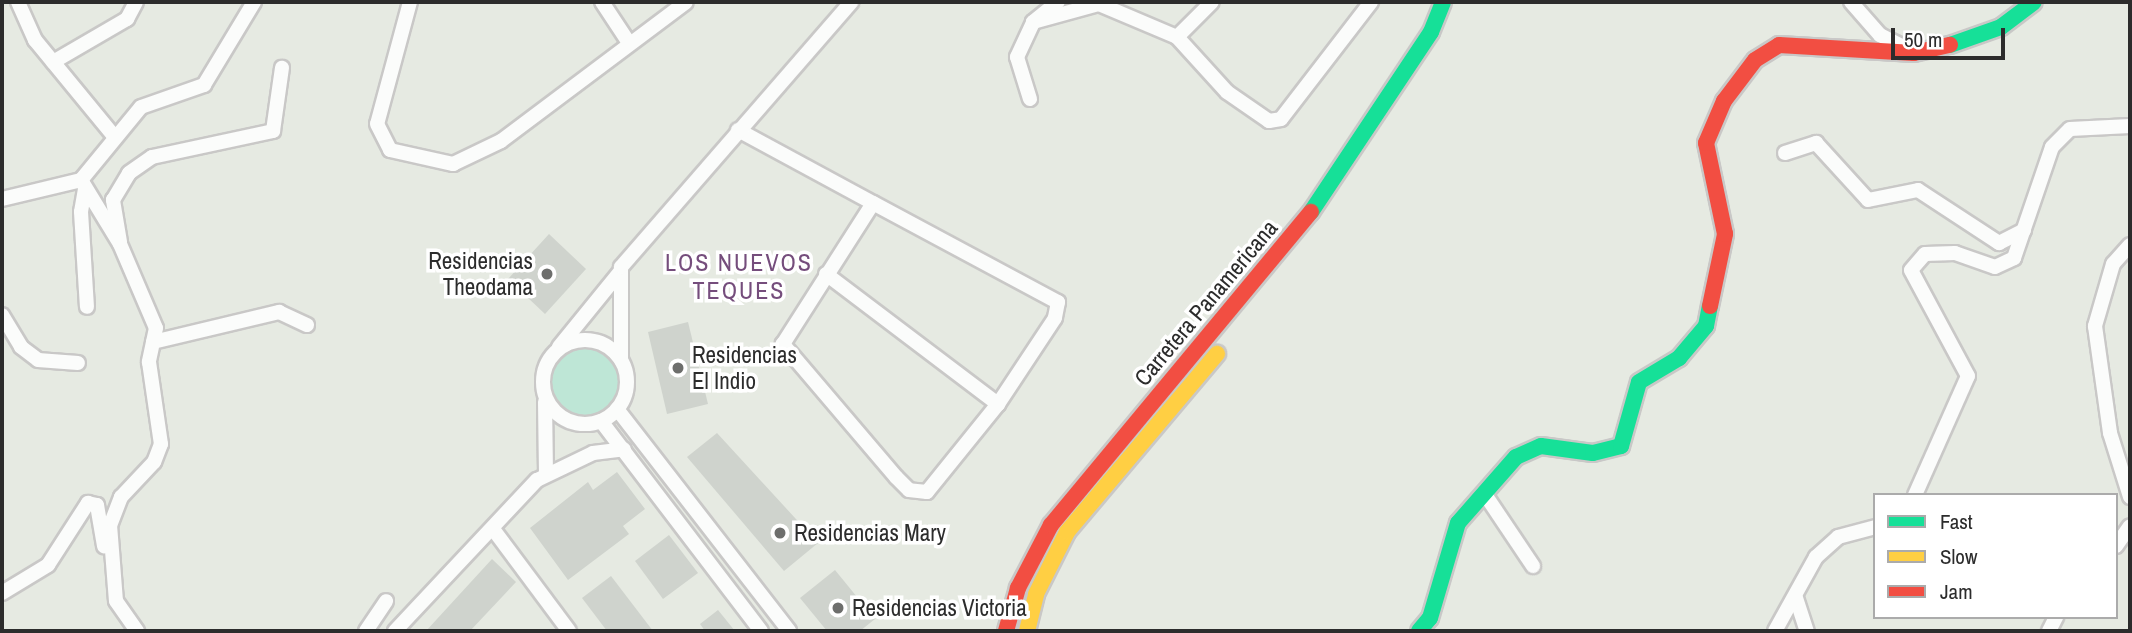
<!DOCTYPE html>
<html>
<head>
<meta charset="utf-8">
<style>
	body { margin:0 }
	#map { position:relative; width:2132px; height:633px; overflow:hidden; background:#e6eae2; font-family:"Archivo Narrow",sans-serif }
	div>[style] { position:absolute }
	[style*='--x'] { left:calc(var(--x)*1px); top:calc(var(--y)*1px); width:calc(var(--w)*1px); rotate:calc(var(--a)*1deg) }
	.green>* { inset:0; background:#bee6d6 }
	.round { border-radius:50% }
	.building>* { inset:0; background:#cfd3cd }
	.roads { filter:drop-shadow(2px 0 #c9c8c7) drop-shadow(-2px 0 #c9c8c7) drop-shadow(0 2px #c9c8c7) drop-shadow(0 -2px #c9c8c7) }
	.street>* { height:14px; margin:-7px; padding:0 7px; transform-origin:7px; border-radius:7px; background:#fbfcfb }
	.street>.ring { margin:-7px; padding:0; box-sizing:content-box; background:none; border:14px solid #fbfcfb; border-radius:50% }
	.fast>* { height:16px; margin:-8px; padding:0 8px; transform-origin:8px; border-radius:8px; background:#16e098 }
	.slow>* { height:16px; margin:-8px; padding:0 8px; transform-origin:8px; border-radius:8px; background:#ffcf43 }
	.jam>* { height:16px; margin:-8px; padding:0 8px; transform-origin:8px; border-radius:8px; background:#f24e42 }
	.dots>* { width:19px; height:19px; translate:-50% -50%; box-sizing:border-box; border:4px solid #fff; border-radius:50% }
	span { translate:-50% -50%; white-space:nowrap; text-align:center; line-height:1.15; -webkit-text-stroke:7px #fff; paint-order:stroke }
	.poi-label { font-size:23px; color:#2c2c2c }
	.right { translate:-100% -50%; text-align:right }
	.left { translate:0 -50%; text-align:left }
	.street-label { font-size:23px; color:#2c2c2c }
	.neighbourhood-label { font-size:24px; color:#754d7c; letter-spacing:2px }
	.frame { position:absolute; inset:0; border:4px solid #2c2c2c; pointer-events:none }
	.legend { position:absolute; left:1873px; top:493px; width:245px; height:126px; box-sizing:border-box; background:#fff; border:2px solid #ababab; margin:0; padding:9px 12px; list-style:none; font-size:21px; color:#2c2c2c }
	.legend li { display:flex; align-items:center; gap:14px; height:35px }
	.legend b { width:35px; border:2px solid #ababab }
	.scale { position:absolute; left:1891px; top:28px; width:114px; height:32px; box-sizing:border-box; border:4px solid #2c2c2c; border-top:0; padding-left:9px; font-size:21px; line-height:24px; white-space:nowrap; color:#2c2c2c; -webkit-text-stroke:5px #fff; paint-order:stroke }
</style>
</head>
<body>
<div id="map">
	<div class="green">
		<div class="round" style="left:544px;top:340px;width:82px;height:82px"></div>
	</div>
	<div class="building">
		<div style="clip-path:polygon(549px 234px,586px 269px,545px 314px,508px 279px)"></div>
		<div style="clip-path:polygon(688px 322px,708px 404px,667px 414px,648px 332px)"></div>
		<div style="clip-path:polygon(717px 433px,818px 543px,784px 571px,687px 457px)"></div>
		<div style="clip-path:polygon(617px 472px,645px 509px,623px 526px,629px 534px,568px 580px,530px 528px,588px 482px,593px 490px)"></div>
		<div style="clip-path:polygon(669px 535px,698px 573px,663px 599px,635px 561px)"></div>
		<div style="clip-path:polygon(492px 559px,516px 582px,470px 631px,426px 631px)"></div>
		<div style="clip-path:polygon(835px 570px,875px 619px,860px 631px,827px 631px,800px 598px)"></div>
		<div style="clip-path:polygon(611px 576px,653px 631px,607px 631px,582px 598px)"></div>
		<div style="clip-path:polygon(718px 610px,735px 631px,705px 631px,700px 624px)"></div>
	</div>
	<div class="roads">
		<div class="street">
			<div style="--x:18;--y:2;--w:42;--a:65.9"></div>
			<div style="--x:35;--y:40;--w:123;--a:50.6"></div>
			<div style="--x:410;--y:2;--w:126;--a:105.1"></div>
			<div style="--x:377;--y:124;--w:29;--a:63"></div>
			<div style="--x:390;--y:150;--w:65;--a:12.5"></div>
			<div style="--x:453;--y:164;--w:53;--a:-25.6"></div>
			<div style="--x:501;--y:141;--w:231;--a:-36.9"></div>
			<div style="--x:602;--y:2;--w:49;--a:56.6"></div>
			<div style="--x:1851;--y:2;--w:44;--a:48.7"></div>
			<div style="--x:1880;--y:35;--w:33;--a:27"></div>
			<div style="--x:1033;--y:22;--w:68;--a:-15.3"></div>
			<div style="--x:1099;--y:4;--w:85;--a:22.9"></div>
			<div style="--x:1177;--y:37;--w:49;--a:-45"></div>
			<div style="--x:1177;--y:37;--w:74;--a:47.7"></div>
			<div style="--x:1227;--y:92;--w:51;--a:34.6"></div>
			<div style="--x:1269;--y:121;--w:12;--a:-9"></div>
			<div style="--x:1281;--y:119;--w:148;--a:-52.4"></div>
			<div style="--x:53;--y:62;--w:86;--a:-30.2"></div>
			<div style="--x:127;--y:19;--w:19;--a:-62"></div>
			<div style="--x:1030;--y:99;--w:44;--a:-107.2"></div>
			<div style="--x:1017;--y:57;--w:38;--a:-65"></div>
			<div style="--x:1033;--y:22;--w:32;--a:-39"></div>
			<div style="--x:738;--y:130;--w:153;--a:28.4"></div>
			<div style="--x:1785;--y:153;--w:33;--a:-18"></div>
			<div style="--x:1816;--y:143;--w:77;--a:47.6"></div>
			<div style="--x:1868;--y:200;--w:51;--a:-11.3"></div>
			<div style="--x:1918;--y:190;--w:97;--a:33.2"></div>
			<div style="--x:1999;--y:243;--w:28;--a:-27"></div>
			<div style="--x:81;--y:180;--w:75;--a:58.6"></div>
			<div style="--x:120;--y:244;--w:91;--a:66.8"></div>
			<div style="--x:156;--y:328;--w:35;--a:102"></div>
			<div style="--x:149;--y:362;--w:83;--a:81.7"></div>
			<div style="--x:161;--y:444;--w:19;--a:111"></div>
			<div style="--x:154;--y:462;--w:48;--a:133.3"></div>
			<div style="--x:121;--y:497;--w:30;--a:111"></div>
			<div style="--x:110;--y:525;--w:76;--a:85.5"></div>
			<div style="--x:116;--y:601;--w:37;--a:55"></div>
			<div style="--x:85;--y:189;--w:23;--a:100"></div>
			<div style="--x:81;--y:212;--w:95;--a:86.4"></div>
			<div style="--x:2;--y:199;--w:81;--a:-13.5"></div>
			<div style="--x:81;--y:180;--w:94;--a:-50.6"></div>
			<div style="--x:141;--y:107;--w:67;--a:-19.2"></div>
			<div style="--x:204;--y:85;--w:97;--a:-58.9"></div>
			<div style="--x:873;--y:203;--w:210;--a:28.2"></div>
			<div style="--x:1058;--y:302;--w:16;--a:101"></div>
			<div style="--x:1055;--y:318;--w:103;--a:123.5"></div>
			<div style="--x:998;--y:404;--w:113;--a:128.9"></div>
			<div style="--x:927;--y:492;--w:18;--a:-174"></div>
			<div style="--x:909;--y:490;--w:18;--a:-135"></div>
			<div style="--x:896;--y:477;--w:175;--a:-130.4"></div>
			<div style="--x:783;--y:344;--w:167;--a:-57.4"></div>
			<div style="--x:120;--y:242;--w:43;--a:-99.5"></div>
			<div style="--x:113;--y:200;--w:31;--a:-59"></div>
			<div style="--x:129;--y:173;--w:28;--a:-35"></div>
			<div style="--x:152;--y:157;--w:124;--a:-12.1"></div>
			<div style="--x:273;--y:131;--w:64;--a:-81.9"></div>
			<div style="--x:2130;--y:245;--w:25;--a:132"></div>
			<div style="--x:2113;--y:264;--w:65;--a:106.2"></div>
			<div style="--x:2095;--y:326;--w:108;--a:82"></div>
			<div style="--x:2110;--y:433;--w:67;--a:72.6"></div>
			<div style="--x:826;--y:274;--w:216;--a:37.1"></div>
			<div style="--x:2;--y:315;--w:37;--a:59"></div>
			<div style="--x:21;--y:347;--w:21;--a:37"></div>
			<div style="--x:38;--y:360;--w:40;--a:4.3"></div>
			<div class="ring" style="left:543px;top:340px;width:70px;height:70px"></div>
			<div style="--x:153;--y:342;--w:130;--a:-13.4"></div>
			<div style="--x:279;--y:312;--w:31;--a:25"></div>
			<div style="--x:559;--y:347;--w:97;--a:-50.9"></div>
			<div style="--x:621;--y:360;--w:93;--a:-90"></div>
			<div style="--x:621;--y:267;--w:351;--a:-49"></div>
			<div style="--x:545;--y:402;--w:72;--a:89.2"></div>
			<div style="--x:617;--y:409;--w:281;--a:52.2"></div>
			<div style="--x:601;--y:421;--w:264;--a:52.7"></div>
			<div style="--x:1484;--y:493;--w:88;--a:56.1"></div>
			<div style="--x:1915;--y:495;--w:130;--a:-66"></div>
			<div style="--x:1968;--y:376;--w:120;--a:-118.3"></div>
			<div style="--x:1911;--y:270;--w:21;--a:-49"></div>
			<div style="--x:1925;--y:254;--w:30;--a:-2"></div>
			<div style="--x:1955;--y:253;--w:42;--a:19.3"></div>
			<div style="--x:1995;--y:267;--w:21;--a:-25"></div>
			<div style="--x:2014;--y:258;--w:117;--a:-71.1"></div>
			<div style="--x:2052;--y:147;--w:25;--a:-45"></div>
			<div style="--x:2070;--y:129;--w:60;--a:-2.9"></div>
			<div style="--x:493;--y:529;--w:127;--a:53.3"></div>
			<div style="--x:2116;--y:546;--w:24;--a:-55"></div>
			<div style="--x:2;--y:593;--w:54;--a:-31.3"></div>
			<div style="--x:48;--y:565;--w:74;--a:-57.2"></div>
			<div style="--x:88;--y:503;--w:9;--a:13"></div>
			<div style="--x:97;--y:505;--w:42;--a:80.3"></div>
			<div style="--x:1796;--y:598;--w:35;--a:72"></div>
			<div style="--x:366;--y:631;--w:36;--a:-56"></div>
			<div style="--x:395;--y:631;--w:207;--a:-46.8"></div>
			<div style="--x:537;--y:480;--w:62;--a:-25.7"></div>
			<div style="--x:593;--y:453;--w:31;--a:-7"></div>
			<div style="--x:1775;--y:631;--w:85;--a:-61"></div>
			<div style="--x:1816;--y:557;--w:30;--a:-42"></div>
			<div style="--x:1838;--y:537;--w:38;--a:-15"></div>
			<div style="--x:2049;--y:631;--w:16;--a:-63"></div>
		</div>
		<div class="fast">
			<div style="--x:1950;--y:45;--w:54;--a:-19.4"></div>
			<div style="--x:2001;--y:27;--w:41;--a:-37.1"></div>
			<div style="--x:1311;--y:212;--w:216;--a:-56.3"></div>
			<div style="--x:1431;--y:32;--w:32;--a:-68"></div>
			<div style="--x:1419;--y:631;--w:17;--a:-50"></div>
			<div style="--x:1430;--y:618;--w:99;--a:-73.6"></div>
			<div style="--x:1458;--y:523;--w:88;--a:-48.7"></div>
			<div style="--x:1516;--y:457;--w:27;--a:-24"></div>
			<div style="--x:1541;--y:446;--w:52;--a:7.7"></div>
			<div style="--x:1593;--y:453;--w:29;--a:-14"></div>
			<div style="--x:1621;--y:446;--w:66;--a:-74.3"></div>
			<div style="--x:1639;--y:382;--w:47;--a:-31"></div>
			<div style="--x:1679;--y:358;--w:42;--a:-49.8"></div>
			<div style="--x:1706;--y:326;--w:20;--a:-79"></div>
		</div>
		<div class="slow">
			<div style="--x:1027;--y:631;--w:38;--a:-76"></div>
			<div style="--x:1036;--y:594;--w:69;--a:-63.4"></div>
			<div style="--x:1067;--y:532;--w:233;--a:-49.9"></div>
		</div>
		<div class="jam">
			<div style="--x:1710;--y:306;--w:74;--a:-78.2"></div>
			<div style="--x:1725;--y:234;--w:93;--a:-101.8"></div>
			<div style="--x:1706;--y:143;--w:46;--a:-66.8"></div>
			<div style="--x:1724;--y:101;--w:51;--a:-52.9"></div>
			<div style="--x:1755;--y:60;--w:28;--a:-32"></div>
			<div style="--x:1779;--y:45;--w:135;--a:3.4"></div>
			<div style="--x:1914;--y:53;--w:37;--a:-13"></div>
			<div style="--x:1006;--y:631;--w:45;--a:-74.4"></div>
			<div style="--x:1018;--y:588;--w:71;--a:-62.4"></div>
			<div style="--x:1051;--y:525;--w:407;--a:-50.3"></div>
		</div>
	</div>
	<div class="dots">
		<div style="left:547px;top:274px;background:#6d6e6c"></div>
		<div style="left:678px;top:368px;background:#6d6e6c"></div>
		<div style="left:780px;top:533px;background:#6d6e6c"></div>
		<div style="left:838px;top:608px;background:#6d6e6c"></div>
	</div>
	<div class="poi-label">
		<span class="right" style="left:533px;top:274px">Residencias<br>Theodama</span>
		<span class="left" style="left:692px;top:368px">Residencias<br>El Indio</span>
		<span class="left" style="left:794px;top:533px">Residencias Mary</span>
		<span class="left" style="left:852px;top:608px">Residencias Victoria</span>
	</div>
	<div class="street-label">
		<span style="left:1206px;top:303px;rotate:-50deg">Carretera Panamericana</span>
	</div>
	<div class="neighbourhood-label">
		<span style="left:739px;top:277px">LOS NUEVOS<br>TEQUES</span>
	</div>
	<div class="frame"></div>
	<ul class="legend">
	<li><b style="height:9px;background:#16e098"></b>Fast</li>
	<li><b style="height:9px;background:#ffcf43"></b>Slow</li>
	<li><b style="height:9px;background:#f24e42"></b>Jam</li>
	</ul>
	<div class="scale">50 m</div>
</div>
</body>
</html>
